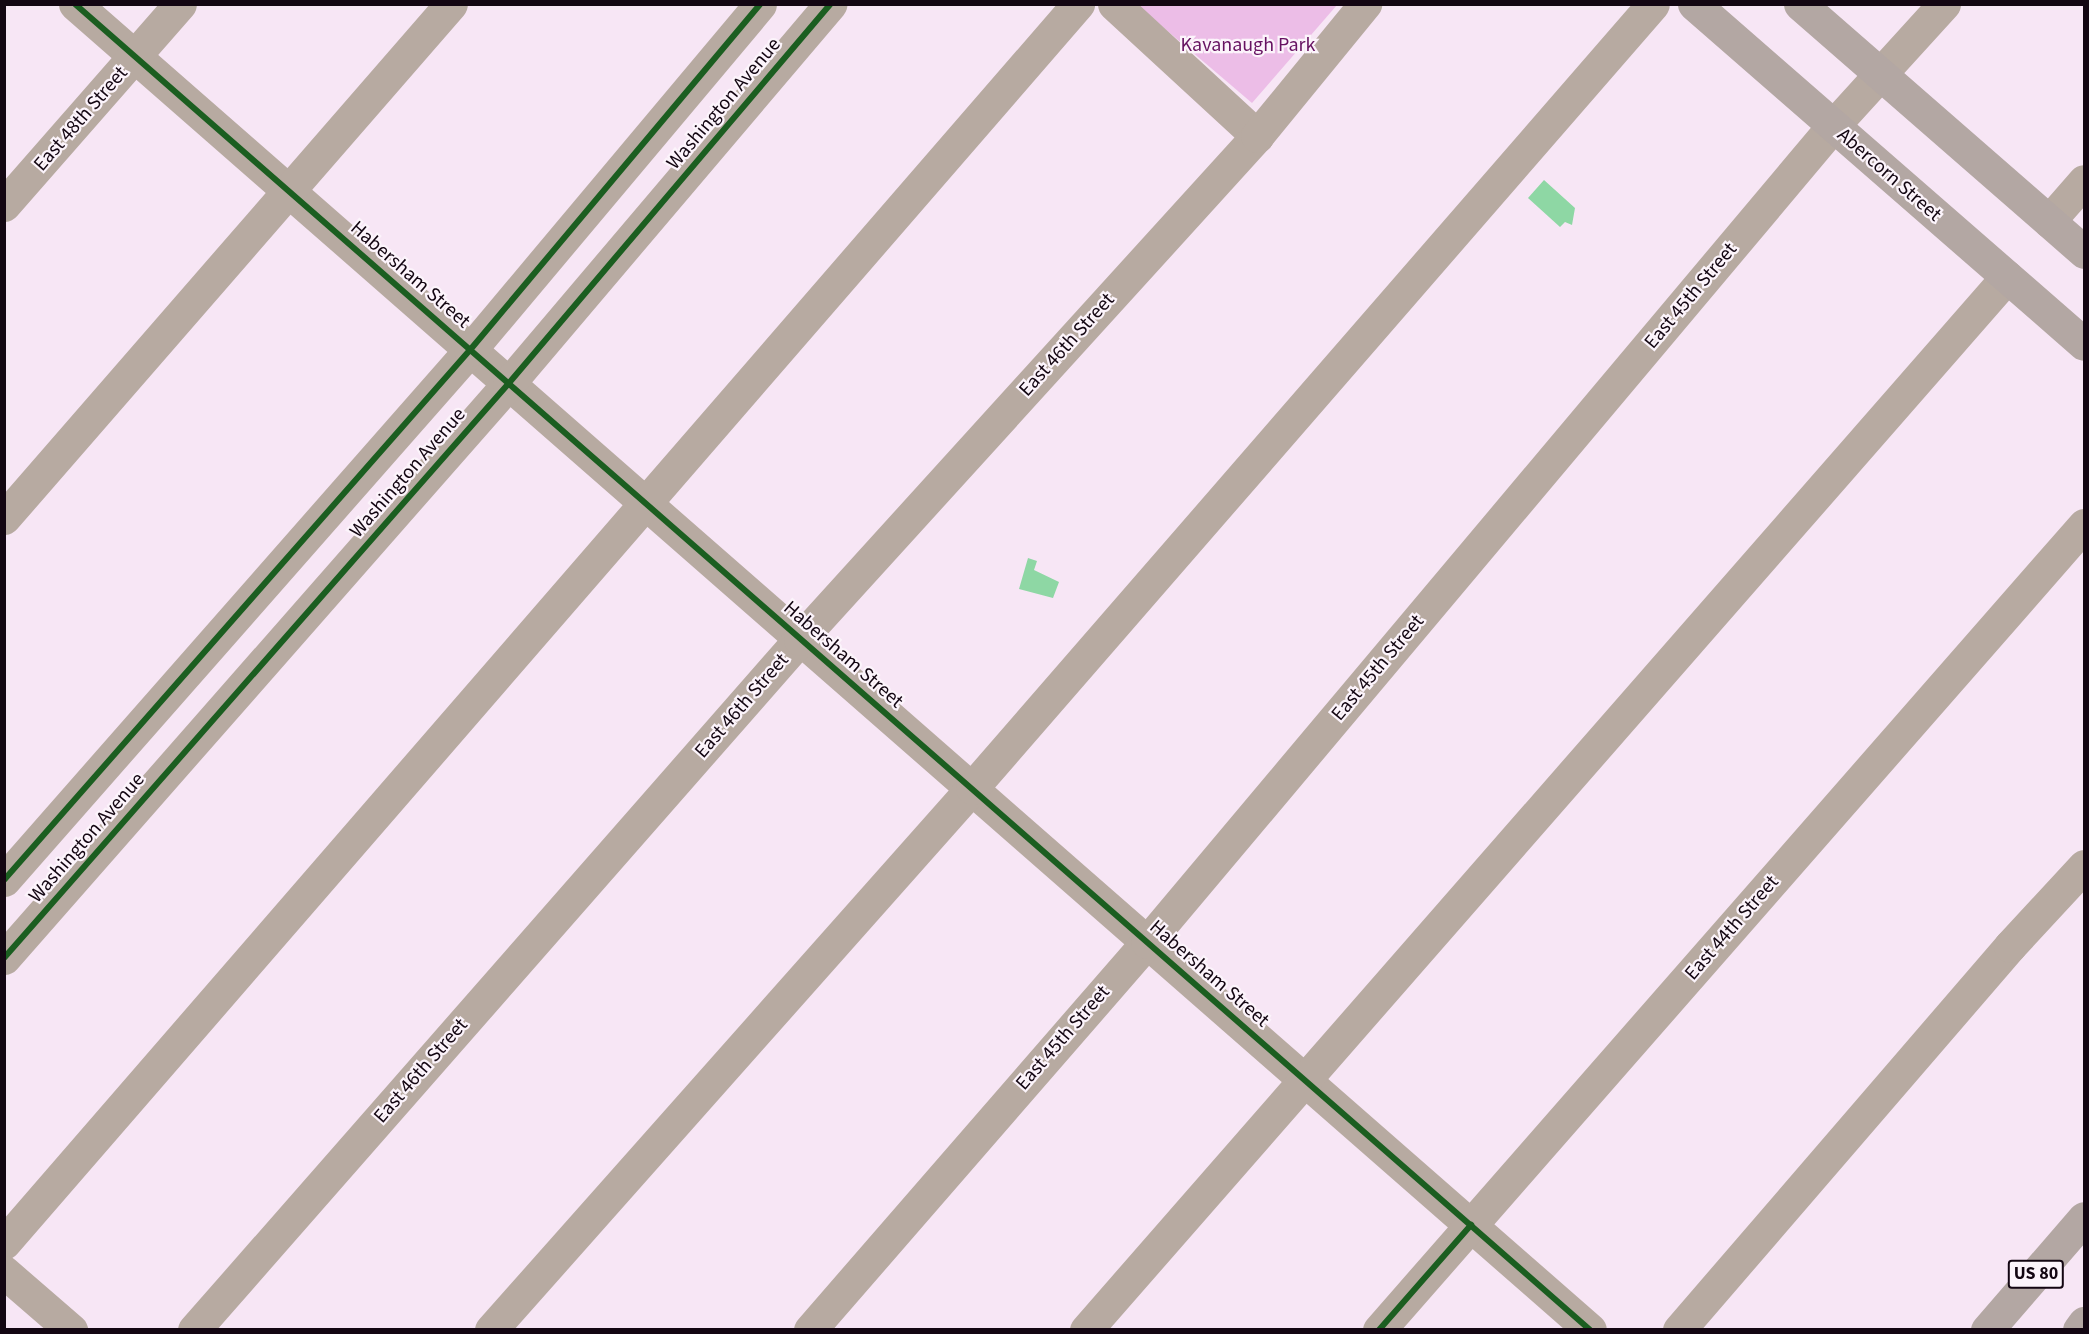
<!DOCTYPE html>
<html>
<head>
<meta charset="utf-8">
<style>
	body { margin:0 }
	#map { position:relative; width:2089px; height:1334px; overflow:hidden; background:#f7e6f5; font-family:"Source Sans 3",sans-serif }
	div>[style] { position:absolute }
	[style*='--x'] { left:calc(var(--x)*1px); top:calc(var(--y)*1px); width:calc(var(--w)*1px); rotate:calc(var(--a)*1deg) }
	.green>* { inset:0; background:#ecbde7 }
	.water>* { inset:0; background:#8ed7a4 }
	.minor>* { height:33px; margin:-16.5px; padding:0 16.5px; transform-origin:16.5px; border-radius:16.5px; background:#b7aaa1 }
	.major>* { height:33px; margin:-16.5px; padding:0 16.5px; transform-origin:16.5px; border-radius:16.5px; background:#b3a7a3 }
	.cycleway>* { height:6px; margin:-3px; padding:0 3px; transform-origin:3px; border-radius:3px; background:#1b5e20 }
	span { translate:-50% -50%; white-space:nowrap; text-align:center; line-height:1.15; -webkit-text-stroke:4.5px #fcf4fb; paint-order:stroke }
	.shield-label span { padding:2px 4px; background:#fcf4fb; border:2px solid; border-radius:4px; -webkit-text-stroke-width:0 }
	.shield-label { font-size:18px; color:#130612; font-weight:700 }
	.park-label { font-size:20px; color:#661261 }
	.street-label { font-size:20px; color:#130612 }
	.frame { position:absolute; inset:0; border:6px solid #130612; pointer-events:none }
</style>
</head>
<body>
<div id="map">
	<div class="green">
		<div style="clip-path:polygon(1137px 5px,1337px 5px,1252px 103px)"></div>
	</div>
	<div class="water">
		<div style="clip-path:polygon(1544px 180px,1575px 208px,1572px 225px,1565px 222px,1560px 227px,1528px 198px)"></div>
		<div style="clip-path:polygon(1028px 558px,1037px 561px,1034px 570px,1059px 582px,1053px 598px,1019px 589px)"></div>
	</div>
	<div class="minor">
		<div style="--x:75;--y:4;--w:2013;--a:41.19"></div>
		<div style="--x:1114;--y:4;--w:195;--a:42.7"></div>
		<div style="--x:4;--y:205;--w:267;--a:-48.8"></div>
		<div style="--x:2049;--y:221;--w:53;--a:-48.8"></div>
		<div style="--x:4;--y:518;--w:681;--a:-48.99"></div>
		<div style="--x:4;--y:880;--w:706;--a:-48.68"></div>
		<div style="--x:470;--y:350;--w:451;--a:-50"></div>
		<div style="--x:4;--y:958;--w:765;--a:-48.71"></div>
		<div style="--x:509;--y:383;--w:497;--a:-49.7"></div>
		<div style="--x:4;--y:1243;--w:1640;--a:-49.08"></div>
		<div style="--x:4;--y:1272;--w:89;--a:40.9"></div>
		<div style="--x:194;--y:1330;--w:919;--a:-48.75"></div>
		<div style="--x:800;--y:639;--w:680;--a:-47.74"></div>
		<div style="--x:1257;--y:136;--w:171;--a:-50.7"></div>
		<div style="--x:491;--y:1330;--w:725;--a:-48.41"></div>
		<div style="--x:972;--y:788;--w:1038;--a:-49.02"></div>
		<div style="--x:810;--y:1330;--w:514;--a:-49.02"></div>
		<div style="--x:1147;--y:942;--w:1066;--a:-49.95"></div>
		<div style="--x:1833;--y:126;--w:165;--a:-47.7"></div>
		<div style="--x:1086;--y:1330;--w:1399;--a:-48.83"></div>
		<div style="--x:1379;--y:1330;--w:1070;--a:-48.79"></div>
		<div style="--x:1679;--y:1330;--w:507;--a:-49.24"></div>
		<div style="--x:2010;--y:946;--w:109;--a:-47.2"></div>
	</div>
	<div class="major">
		<div style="--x:1694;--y:4;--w:517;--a:41.08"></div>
		<div style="--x:1800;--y:4;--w:377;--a:41.1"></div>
		<div style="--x:1987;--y:1330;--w:148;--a:-49.1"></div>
		<div style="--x:2079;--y:1330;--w:9;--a:-54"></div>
	</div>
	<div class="cycleway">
		<div style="--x:75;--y:4;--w:2013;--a:41.19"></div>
		<div style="--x:4;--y:880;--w:706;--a:-48.68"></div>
		<div style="--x:470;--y:350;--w:451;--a:-50"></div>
		<div style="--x:4;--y:958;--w:765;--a:-48.71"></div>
		<div style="--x:509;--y:383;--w:497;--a:-49.7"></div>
		<div style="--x:1379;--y:1330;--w:140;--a:-48.8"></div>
	</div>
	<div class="shield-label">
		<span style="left:2036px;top:1274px">US 80</span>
	</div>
	<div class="park-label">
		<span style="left:1248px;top:45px">Kavanaugh Park</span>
	</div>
	<div class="street-label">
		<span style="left:724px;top:104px;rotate:-50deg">Washington Avenue</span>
		<span style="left:81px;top:119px;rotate:-49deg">East 48th Street</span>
		<span style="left:1889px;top:175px;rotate:41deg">Abercorn Street</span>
		<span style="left:410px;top:275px;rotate:41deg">Habersham Street</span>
		<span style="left:1691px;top:296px;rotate:-50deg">East 45th Street</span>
		<span style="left:1067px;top:345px;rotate:-48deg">East 46th Street</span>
		<span style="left:408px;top:473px;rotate:-49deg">Washington Avenue</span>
		<span style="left:843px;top:655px;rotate:41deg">Habersham Street</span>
		<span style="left:1378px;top:668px;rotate:-50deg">East 45th Street</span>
		<span style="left:742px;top:706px;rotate:-49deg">East 46th Street</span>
		<span style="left:87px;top:838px;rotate:-49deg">Washington Avenue</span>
		<span style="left:1732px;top:928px;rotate:-49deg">East 44th Street</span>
		<span style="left:1209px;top:974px;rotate:41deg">Habersham Street</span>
		<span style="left:1063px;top:1038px;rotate:-49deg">East 45th Street</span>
		<span style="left:421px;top:1071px;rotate:-49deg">East 46th Street</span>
	</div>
	<div class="frame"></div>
</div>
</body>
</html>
